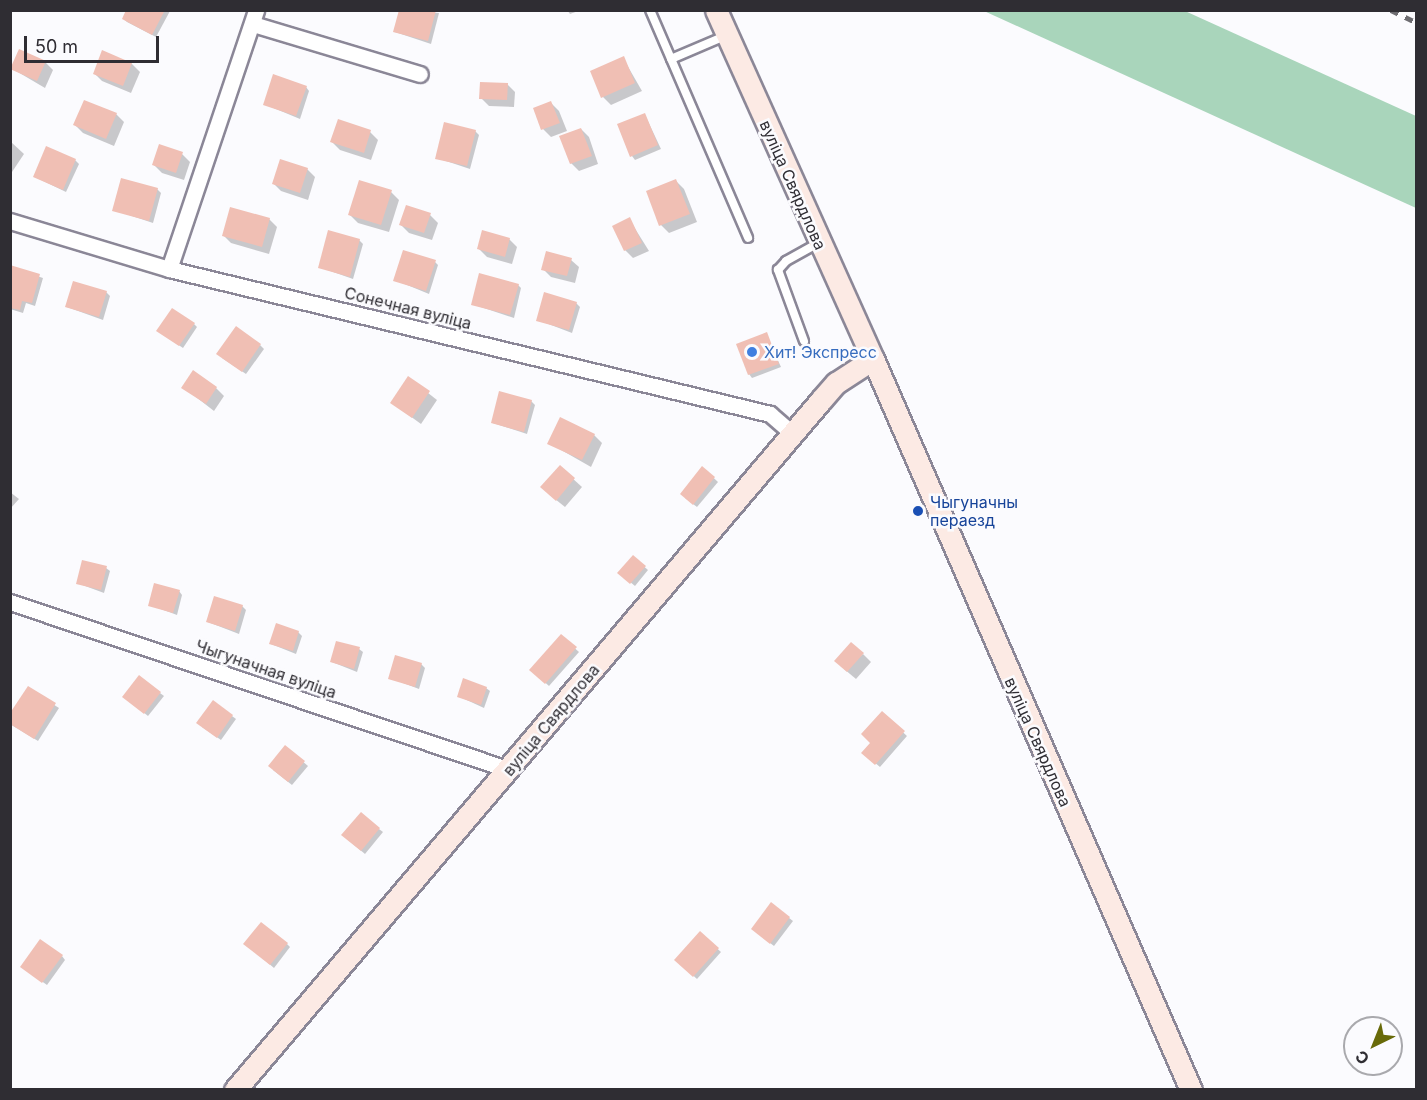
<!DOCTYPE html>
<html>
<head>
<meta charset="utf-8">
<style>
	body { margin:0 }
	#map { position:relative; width:1427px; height:1100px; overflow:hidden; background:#fbfbfe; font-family:Inter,sans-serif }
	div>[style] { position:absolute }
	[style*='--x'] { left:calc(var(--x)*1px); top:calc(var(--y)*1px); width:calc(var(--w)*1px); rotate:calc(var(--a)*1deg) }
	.forest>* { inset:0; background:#a9d5bb }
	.shadow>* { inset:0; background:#0003 }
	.building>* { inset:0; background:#f0bfb4 }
	.roads { filter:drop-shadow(2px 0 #8b8797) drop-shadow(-2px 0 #8b8797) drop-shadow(0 2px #8b8797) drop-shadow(0 -2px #8b8797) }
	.lane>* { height:8px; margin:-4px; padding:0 4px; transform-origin:4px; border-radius:4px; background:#fff }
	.street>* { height:15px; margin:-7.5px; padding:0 7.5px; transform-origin:7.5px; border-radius:7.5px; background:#fff }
	.secondary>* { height:21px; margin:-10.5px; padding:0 10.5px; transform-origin:10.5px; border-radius:10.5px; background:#fceae4 }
	.rail>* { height:4.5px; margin-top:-2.25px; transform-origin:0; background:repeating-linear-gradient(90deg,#6d6c71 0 8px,transparent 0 16px) }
	.dots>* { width:16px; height:16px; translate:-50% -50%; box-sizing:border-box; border:3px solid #fbfbfe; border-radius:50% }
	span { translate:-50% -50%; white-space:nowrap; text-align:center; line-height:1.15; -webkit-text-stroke:5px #fbfbfe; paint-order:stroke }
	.street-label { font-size:16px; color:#2f2d33 }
	.shop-label { font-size:16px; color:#366cbe }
	.left { translate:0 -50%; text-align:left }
	.transit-label { font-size:16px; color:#164399 }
	.frame { position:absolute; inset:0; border:12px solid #2f2d33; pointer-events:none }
	.north { position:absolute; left:1343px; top:1016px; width:60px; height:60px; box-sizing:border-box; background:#fbfbfe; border:2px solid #a9a9ad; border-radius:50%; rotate:223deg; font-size:16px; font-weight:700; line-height:24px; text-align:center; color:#2f2d33 }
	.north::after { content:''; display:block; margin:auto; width:21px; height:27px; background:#686a09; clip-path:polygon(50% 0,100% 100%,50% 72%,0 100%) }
	.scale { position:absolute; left:24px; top:36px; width:135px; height:27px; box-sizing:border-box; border:3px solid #2f2d33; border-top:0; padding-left:8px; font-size:18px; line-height:21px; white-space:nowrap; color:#2f2d33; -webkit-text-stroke:4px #fbfbfe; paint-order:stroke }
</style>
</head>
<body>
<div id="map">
	<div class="forest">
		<div style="clip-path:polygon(984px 11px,1185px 11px,1416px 116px,1416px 208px)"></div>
	</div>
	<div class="shadow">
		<div style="clip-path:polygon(127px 10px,170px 10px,170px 11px,156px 37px,127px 22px,123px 18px)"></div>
		<div style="clip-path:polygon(401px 10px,439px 13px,431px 44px,395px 32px)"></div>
		<div style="clip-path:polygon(567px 10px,581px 10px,570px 14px)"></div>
		<div style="clip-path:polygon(103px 52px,132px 64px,140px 72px,131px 93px,102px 81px,94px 73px)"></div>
		<div style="clip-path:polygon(623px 58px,642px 91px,611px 105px,603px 97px)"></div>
		<div style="clip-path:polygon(45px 62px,53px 70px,45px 88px,11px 68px)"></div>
		<div style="clip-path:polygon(507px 84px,515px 92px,514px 107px,489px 106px,481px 98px)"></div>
		<div style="clip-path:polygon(306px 87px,309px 91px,300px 119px,264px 104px)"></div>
		<div style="clip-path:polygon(551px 103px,559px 111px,567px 131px,551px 137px,543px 129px,535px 109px)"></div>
		<div style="clip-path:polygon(116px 114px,124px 122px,114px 146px,83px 133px,75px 125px)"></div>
		<div style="clip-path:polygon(645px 115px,661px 149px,635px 160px,632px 156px)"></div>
		<div style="clip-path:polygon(581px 129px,589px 137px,598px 164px,579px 171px,571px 163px)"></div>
		<div style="clip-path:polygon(475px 131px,479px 135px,470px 169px,437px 158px)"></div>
		<div style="clip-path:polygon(370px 132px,378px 140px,371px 160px,340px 150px,332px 142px)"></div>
		<div style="clip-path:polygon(10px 141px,24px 154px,10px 175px)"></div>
		<div style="clip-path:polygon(182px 154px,190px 162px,184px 180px,162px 173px,154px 165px)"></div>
		<div style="clip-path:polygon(75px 160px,79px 164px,66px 192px,35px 177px)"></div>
		<div style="clip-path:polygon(307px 169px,315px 177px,308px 200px,281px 191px,273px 183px)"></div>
		<div style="clip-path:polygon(676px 181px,684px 189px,697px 222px,669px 233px,661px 225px,648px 192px)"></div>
		<div style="clip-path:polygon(157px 189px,161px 193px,153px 223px,114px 210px)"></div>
		<div style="clip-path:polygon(391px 192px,399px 200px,389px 232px,358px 223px,350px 215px)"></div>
		<div style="clip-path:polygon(430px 215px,438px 223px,432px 240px,409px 233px,401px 225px)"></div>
		<div style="clip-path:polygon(269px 219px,277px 227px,269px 254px,231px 243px,223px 235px)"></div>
		<div style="clip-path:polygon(629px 219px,649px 251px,633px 258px,625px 250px)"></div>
		<div style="clip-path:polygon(509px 239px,517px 247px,512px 264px,487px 257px,479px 249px)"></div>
		<div style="clip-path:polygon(359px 240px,363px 244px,353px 279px,319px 267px)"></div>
		<div style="clip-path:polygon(571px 260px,579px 267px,575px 283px,551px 277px,543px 269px)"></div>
		<div style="clip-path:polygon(435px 262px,438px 265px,429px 294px,395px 280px)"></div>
		<div style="clip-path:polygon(10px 267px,43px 278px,35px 306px,26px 303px,23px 313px,10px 309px)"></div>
		<div style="clip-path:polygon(518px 285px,521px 288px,514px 318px,472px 304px)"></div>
		<div style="clip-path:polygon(106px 292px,110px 296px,103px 320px,67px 307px)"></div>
		<div style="clip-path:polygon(576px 303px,580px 307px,572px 333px,538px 320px)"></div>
		<div style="clip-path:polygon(194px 324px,197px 327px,183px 348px,162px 334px)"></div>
		<div style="clip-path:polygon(766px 334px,781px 367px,752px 378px,749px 374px)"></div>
		<div style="clip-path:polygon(260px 345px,264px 349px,246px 374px,222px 358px)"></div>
		<div style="clip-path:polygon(409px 378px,437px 400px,421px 424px,392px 403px)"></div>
		<div style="clip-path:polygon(183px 387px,216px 388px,224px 396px,214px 411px)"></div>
		<div style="clip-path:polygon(531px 401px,535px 405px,527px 434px,493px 423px)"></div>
		<div style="clip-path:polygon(594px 435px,602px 443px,591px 467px,549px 443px)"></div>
		<div style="clip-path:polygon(560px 467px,582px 487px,565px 507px,550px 495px)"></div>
		<div style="clip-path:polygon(703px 468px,718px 482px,697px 507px,685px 498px)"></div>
		<div style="clip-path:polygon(10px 492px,19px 499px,10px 509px)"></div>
		<div style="clip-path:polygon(633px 557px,648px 570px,635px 586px,619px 573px)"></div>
		<div style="clip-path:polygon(106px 568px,110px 571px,104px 593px,77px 583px)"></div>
		<div style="clip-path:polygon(179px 591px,182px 595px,177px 615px,150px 605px)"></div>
		<div style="clip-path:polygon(242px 606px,246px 610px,239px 634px,208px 622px)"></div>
		<div style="clip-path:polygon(298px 632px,302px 636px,296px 654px,271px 644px)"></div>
		<div style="clip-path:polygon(561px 636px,579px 652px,549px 686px,531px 670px)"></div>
		<div style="clip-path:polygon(359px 649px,363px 652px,357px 672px,332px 662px)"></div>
		<div style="clip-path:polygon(863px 654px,871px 662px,856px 679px,844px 669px)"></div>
		<div style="clip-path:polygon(421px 664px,425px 668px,419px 689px,390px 678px)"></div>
		<div style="clip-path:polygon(28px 688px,59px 708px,38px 741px,10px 724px)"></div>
		<div style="clip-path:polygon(486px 688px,490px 691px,484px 708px,458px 696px)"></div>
		<div style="clip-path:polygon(160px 693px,164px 696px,148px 716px,128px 700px)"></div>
		<div style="clip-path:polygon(882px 713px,907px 736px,880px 767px,863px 753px,872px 743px)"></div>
		<div style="clip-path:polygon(232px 716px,236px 719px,221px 740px,202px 727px)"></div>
		<div style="clip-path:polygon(286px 747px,308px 766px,292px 785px,273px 770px)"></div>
		<div style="clip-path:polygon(379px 829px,383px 832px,365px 854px,347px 839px)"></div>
		<div style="clip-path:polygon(771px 904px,793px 921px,774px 946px,756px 932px)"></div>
		<div style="clip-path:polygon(700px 933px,721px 952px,697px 979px,676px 960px)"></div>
		<div style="clip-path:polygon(287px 944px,290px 947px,274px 968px,249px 947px)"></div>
		<div style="clip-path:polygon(62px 956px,65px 960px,47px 985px,26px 970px)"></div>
	</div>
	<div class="building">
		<div style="clip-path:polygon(126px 10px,165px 10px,152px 35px,122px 19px)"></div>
		<div style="clip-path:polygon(399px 10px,436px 10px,428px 41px,393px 32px)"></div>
		<div style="clip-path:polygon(19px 49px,46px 61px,37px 81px,10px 69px)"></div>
		<div style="clip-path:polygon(102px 50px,132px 63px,123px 86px,93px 74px)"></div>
		<div style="clip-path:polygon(624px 56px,635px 83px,601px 98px,590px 71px)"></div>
		<div style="clip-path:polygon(273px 74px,307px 86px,296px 116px,263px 105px)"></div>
		<div style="clip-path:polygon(480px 82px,508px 83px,507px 100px,479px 99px)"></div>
		<div style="clip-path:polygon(84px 100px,117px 113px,106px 139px,73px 125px)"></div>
		<div style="clip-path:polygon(551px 101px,560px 123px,541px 130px,533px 108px)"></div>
		<div style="clip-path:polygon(645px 113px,658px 145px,630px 157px,617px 124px)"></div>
		<div style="clip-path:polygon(338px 119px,371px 130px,364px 153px,330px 142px)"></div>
		<div style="clip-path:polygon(444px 122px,476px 130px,467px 166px,435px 159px)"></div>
		<div style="clip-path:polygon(581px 128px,592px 156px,570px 164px,559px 136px)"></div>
		<div style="clip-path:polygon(159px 144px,183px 152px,176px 173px,152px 165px)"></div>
		<div style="clip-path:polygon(46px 146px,76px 159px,63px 190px,33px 177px)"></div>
		<div style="clip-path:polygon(280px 159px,308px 168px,300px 193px,272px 184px)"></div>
		<div style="clip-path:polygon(121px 178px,158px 188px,149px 221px,112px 211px)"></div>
		<div style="clip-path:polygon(676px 179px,690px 214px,659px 226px,646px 191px)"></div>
		<div style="clip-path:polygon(359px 180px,392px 190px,381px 225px,348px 215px)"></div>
		<div style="clip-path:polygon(406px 205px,431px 213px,424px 233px,399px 225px)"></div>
		<div style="clip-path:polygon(230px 207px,270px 218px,262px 247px,222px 236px)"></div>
		<div style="clip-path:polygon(630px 217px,642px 243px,624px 251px,612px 226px)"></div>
		<div style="clip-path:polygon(328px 230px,360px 239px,350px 277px,318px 268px)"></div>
		<div style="clip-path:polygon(482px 230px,510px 238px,505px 257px,477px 249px)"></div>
		<div style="clip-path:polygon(403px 250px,436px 260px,426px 291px,393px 281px)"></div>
		<div style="clip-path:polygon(546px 251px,572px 258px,567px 276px,541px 270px)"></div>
		<div style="clip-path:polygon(10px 265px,40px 274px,32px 303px,22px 301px,20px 310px,10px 308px)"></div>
		<div style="clip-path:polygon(479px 273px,519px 284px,510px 315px,471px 305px)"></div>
		<div style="clip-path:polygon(73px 281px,107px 291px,99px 317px,65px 307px)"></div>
		<div style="clip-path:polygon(544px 292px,577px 302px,569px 330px,536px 321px)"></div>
		<div style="clip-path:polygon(172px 308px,195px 323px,179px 346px,156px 331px)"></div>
		<div style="clip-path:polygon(236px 326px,261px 344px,242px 372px,216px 354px)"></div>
		<div style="clip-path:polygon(767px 332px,779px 364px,748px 375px,736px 344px)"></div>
		<div style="clip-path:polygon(193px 370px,217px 387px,206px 404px,181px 388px)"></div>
		<div style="clip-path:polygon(408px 376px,430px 391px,412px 418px,390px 403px)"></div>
		<div style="clip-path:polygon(499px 391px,532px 400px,524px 432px,491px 423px)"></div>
		<div style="clip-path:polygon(560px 417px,595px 434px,582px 460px,547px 444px)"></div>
		<div style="clip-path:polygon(560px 465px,575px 478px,556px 501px,540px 487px)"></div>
		<div style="clip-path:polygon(702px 466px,715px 477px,693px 505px,680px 494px)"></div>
		<div style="clip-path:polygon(633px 555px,646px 566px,630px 584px,617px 573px)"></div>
		<div style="clip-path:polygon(82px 560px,107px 566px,101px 590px,76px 584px)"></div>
		<div style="clip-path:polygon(154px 583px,180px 590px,173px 613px,148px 606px)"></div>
		<div style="clip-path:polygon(214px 596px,243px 605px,235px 631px,206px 622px)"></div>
		<div style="clip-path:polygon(276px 623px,299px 631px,293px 651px,269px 644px)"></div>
		<div style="clip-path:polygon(561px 634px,577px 647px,545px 684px,529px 670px)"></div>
		<div style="clip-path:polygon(336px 641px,360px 647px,354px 669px,330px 662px)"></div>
		<div style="clip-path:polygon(851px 642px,864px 653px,847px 672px,834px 661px)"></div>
		<div style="clip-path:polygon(395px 655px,422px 663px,415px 687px,388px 679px)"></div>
		<div style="clip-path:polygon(139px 675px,161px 692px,144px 714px,122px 697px)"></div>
		<div style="clip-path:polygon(463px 678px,487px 687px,481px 705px,457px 697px)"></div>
		<div style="clip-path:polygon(28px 686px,56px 703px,34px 739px,10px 724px,10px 713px)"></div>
		<div style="clip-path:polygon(213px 700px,233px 715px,217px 738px,196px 723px)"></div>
		<div style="clip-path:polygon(882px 711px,905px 731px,875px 765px,861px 753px,870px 743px,861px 734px)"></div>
		<div style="clip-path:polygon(285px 745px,305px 761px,288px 782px,268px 766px)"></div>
		<div style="clip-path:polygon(361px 812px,380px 828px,361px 851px,341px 835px)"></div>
		<div style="clip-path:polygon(771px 902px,790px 917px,770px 944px,751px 929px)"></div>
		<div style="clip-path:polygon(261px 922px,288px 943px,270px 965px,243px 944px)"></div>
		<div style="clip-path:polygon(700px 931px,719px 948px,693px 977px,674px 960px)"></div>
		<div style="clip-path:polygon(40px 939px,63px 955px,42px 983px,20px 967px)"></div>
	</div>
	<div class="roads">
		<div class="lane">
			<div style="--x:650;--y:10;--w:248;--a:66.7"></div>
			<div style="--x:671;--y:59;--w:59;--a:-23.1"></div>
			<div style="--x:804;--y:341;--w:76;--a:-110.1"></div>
			<div style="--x:778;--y:270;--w:12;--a:-48"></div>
			<div style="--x:786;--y:261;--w:37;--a:-29"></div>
		</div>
		<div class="street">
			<div style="--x:253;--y:24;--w:174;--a:16.7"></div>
			<div style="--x:10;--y:221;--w:166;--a:16.8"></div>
			<div style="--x:169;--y:269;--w:618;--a:13.56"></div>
			<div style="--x:770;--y:414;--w:30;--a:41"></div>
			<div style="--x:169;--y:269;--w:273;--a:-71.4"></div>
			<div style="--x:10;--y:602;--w:527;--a:18.57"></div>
		</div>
		<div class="secondary">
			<div style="--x:716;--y:10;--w:383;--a:65.8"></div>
			<div style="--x:873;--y:359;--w:797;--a:66.49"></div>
			<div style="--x:235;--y:1090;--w:905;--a:-49.66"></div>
			<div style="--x:821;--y:400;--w:23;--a:-49"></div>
			<div style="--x:836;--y:383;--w:44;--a:-33"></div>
		</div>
	</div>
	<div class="rail">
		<div style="--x:1391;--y:10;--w:28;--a:26"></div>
		<div style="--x:1416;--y:10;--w:1;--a:90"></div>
	</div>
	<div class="dots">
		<div style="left:752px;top:352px;background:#3f7fe0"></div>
		<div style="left:918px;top:511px;background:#1a4fb4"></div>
	</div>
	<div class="street-label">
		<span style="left:793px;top:185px;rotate:66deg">вуліца Свярдлова</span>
		<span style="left:408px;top:308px;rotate:14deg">Сонечная вуліца</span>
		<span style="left:266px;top:669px;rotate:19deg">Чыгуначная вуліца</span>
		<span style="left:551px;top:720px;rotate:-50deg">вуліца Свярдлова</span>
		<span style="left:1038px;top:742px;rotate:66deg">вуліца Свярдлова</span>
	</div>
	<div class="shop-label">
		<span class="left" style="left:764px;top:352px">Хит! Экспресс</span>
	</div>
	<div class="transit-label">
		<span class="left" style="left:930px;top:511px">Чыгуначны<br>пераезд</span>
	</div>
	<div class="frame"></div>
	<div class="north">С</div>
	<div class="scale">50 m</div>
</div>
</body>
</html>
